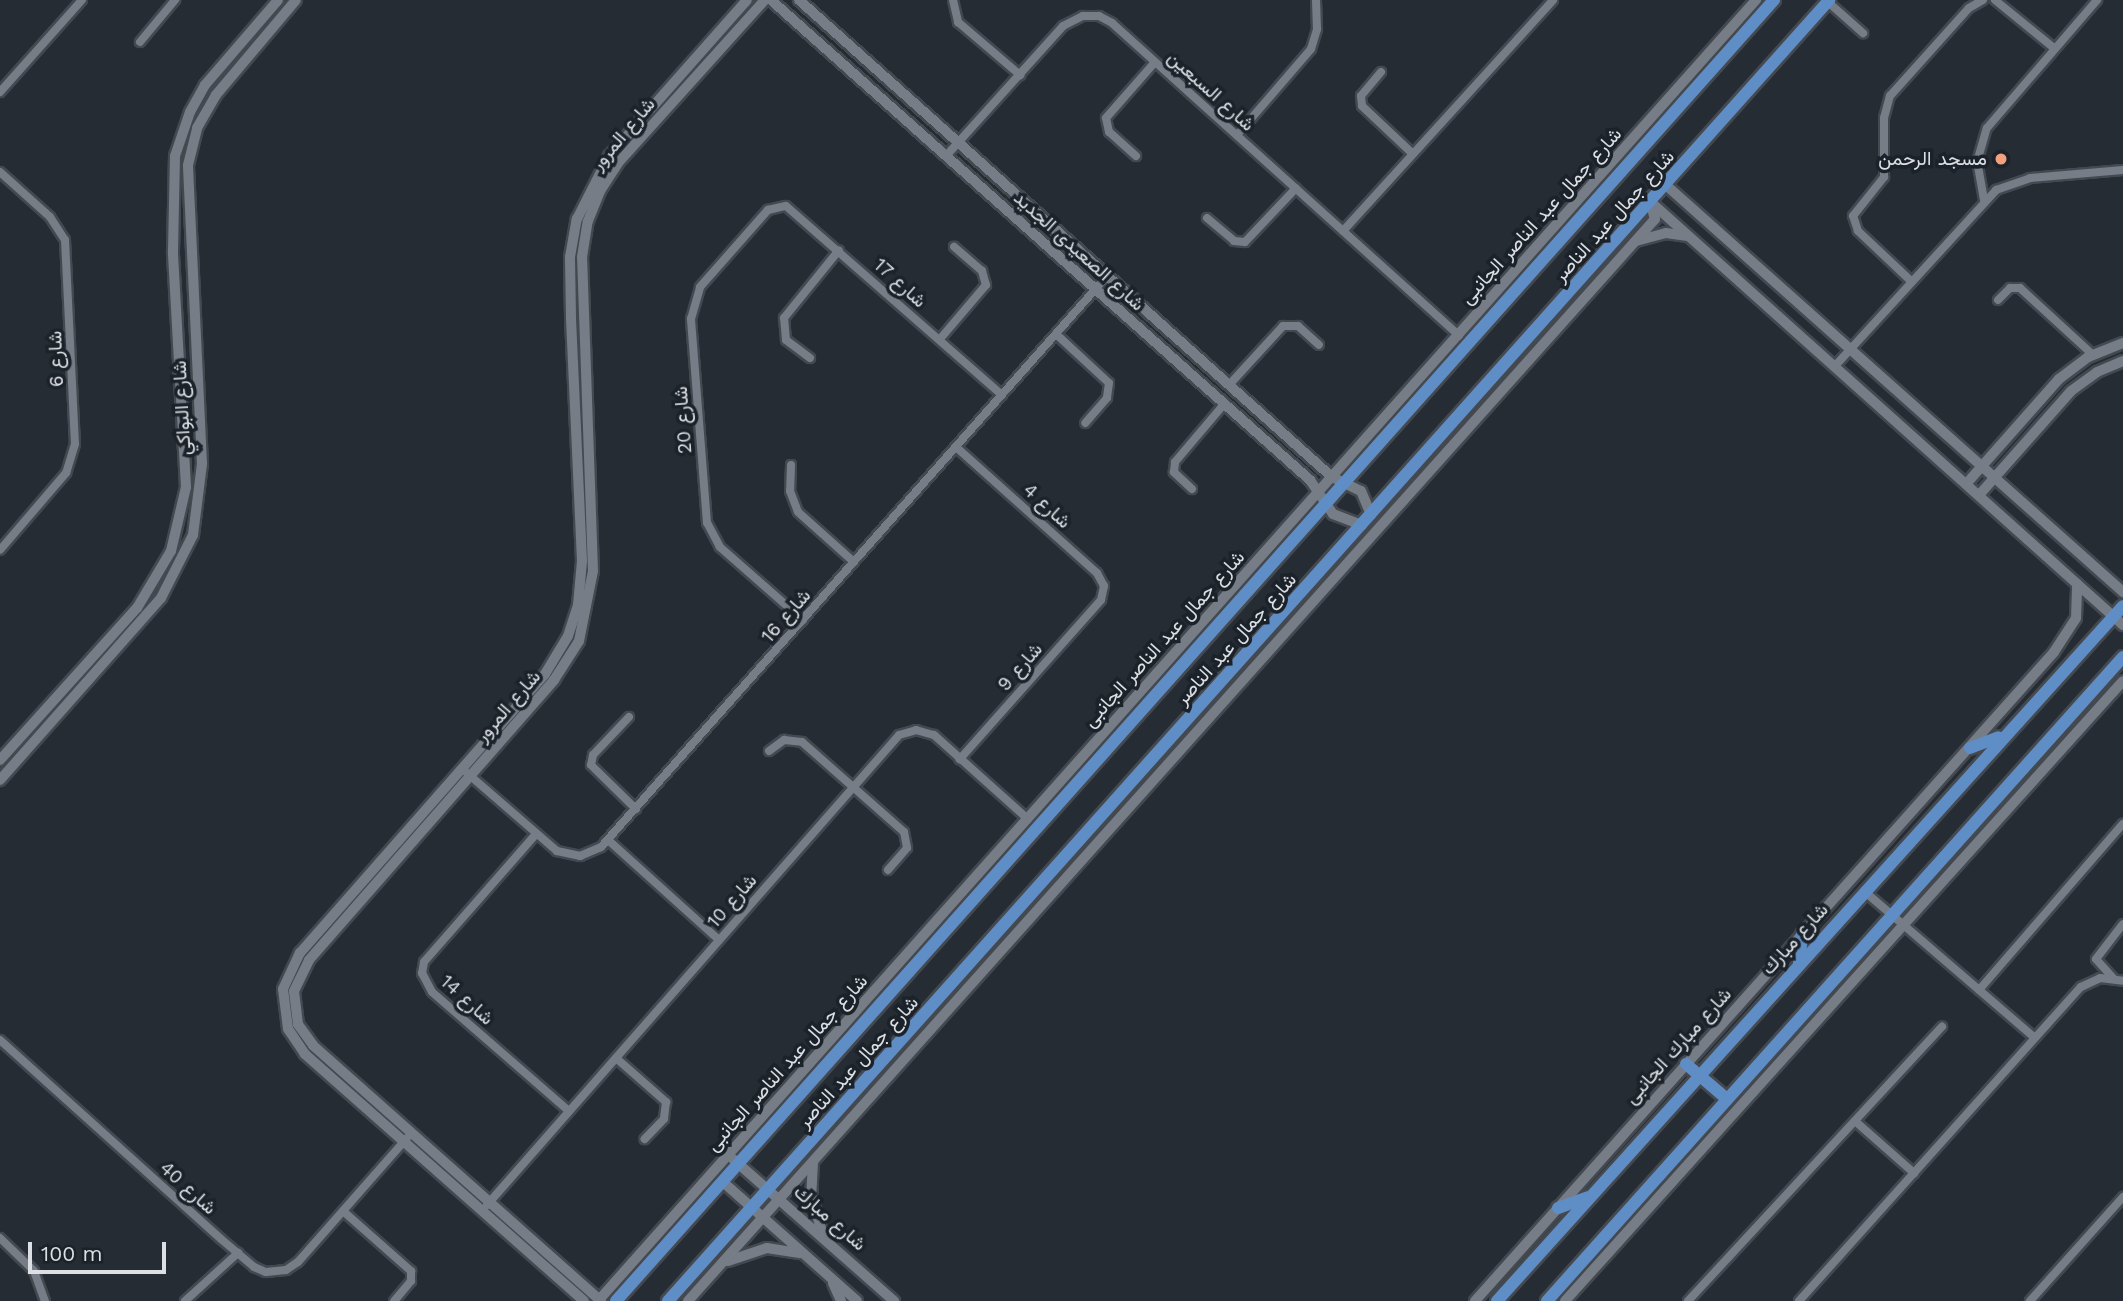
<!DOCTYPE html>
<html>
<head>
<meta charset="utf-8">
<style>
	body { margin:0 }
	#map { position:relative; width:2123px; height:1301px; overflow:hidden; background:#252c34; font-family:"Work Sans",Vazirmatn,sans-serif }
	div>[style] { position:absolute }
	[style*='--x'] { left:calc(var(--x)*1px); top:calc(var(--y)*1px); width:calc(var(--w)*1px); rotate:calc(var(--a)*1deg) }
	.roads { filter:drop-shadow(2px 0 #444950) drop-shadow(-2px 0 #444950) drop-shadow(0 2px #444950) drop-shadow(0 -2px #444950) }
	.minor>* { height:8px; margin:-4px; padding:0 4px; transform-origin:4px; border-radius:4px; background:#767d87 }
	.tertiary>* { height:10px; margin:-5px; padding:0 5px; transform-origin:5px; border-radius:5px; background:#767d87 }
	.secondary>* { height:10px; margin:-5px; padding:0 5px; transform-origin:5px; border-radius:5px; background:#767d87 }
	.primary>* { height:12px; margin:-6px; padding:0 6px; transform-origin:6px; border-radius:6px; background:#5f8dc5 }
	.dots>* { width:19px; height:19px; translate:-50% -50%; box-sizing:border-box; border:4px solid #1c222a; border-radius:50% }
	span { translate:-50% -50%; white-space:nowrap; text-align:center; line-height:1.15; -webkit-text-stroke:7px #1c222a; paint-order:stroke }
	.street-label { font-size:19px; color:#dce0e5 }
	.poi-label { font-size:19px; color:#dce0e5 }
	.right { translate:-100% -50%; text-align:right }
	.scale { position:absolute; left:28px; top:1242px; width:138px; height:32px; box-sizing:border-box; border:4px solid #dce0e5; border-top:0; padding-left:9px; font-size:21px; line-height:24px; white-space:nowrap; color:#dce0e5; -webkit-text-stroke:5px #1c222a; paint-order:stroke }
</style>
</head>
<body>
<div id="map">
	<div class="roads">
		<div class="minor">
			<div style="--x:953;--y:0;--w:23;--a:77"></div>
			<div style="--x:958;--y:22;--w:82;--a:40.5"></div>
			<div style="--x:1995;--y:0;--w:77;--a:39.2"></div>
			<div style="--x:1828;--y:2;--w:47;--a:41.5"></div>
			<div style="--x:140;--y:42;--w:55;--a:-50.2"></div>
			<div style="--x:1381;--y:72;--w:31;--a:130"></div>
			<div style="--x:1361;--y:96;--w:10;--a:84"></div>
			<div style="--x:1362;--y:106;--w:70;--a:43.3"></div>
			<div style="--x:0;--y:92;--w:123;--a:-48.3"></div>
			<div style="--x:1237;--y:135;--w:113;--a:-49.3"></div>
			<div style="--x:1311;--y:49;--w:21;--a:-73"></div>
			<div style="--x:1317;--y:29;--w:29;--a:-92"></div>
			<div style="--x:946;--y:156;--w:175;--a:-48"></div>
			<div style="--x:1063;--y:26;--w:22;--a:-27"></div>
			<div style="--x:1083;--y:16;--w:16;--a:0"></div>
			<div style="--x:1099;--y:16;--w:15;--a:28"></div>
			<div style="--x:1112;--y:23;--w:467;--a:42"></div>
			<div style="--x:1136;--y:156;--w:36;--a:-138"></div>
			<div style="--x:1109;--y:132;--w:14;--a:-102"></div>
			<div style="--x:1106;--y:118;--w:74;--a:-48.8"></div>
			<div style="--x:0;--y:172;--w:67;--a:42"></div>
			<div style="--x:50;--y:217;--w:27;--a:57"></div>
			<div style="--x:65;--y:240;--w:204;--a:87.2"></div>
			<div style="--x:75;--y:444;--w:30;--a:107"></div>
			<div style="--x:66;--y:473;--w:101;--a:130.6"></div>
			<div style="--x:1984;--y:200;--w:39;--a:-100"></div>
			<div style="--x:1977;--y:162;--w:35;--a:-74"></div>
			<div style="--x:1987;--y:128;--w:169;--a:-49.3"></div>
			<div style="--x:1207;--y:218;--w:35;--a:40"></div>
			<div style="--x:1234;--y:241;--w:11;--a:5"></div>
			<div style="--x:1245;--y:242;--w:74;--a:-46.6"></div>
			<div style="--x:1343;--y:231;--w:312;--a:-47.7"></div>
			<div style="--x:1911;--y:281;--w:73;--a:-136.7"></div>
			<div style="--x:1858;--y:231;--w:16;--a:-108"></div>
			<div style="--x:1853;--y:216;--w:50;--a:-51.5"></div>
			<div style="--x:1884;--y:177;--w:59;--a:-90"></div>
			<div style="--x:1884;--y:118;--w:23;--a:-75"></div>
			<div style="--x:1890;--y:96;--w:118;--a:-48.1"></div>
			<div style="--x:1969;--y:8;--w:16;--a:-30"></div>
			<div style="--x:1998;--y:300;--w:17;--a:-45"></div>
			<div style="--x:2010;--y:288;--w:10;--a:0"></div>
			<div style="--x:2020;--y:288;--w:99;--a:42.5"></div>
			<div style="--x:1056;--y:334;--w:72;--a:42.8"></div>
			<div style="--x:1109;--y:383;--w:15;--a:98"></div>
			<div style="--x:1107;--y:398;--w:33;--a:131"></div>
			<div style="--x:940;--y:339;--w:71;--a:-49.6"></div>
			<div style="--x:986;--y:285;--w:15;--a:-106"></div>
			<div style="--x:982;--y:271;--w:37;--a:-139"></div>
			<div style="--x:810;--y:358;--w:30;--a:-143"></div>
			<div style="--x:786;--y:340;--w:22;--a:-95"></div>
			<div style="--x:784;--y:318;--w:87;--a:-51"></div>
			<div style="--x:1835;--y:366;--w:239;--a:-47.5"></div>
			<div style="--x:1996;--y:190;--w:36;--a:-19"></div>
			<div style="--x:2030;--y:178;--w:93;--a:-4.9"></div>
			<div style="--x:1229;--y:385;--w:80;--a:-47.5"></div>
			<div style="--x:1283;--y:326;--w:15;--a:0"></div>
			<div style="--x:1298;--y:326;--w:28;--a:42"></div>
			<div style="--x:956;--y:447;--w:189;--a:41.8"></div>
			<div style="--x:1097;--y:573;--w:15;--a:62"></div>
			<div style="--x:1104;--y:586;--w:14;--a:102"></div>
			<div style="--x:1101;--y:600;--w:213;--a:131.6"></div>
			<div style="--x:791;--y:465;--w:26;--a:92"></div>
			<div style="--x:790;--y:491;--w:22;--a:69"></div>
			<div style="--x:798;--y:512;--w:75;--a:41.8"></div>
			<div style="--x:1192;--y:489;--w:25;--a:-137"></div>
			<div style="--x:1174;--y:472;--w:10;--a:-84"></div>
			<div style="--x:1175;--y:462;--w:77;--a:-49.7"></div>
			<div style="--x:803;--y:620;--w:111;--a:-138.7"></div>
			<div style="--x:720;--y:547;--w:27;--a:-118"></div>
			<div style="--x:707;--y:523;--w:205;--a:-94.5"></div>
			<div style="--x:691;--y:319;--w:33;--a:-74"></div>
			<div style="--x:700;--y:287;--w:103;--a:-48.6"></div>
			<div style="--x:768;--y:210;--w:18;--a:-13"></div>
			<div style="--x:786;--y:206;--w:287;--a:41.2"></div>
			<div style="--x:629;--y:717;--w:52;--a:133.5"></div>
			<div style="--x:593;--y:755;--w:10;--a:101"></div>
			<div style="--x:591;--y:765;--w:63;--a:44.4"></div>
			<div style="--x:769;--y:751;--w:19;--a:-36"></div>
			<div style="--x:784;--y:740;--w:18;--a:6"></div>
			<div style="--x:802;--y:742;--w:136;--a:41.4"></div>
			<div style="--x:904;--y:832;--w:16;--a:79"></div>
			<div style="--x:907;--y:848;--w:29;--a:131"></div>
			<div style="--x:467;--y:773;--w:119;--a:40.9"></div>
			<div style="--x:557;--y:851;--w:24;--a:12"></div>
			<div style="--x:580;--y:856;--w:23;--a:-23"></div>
			<div style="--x:601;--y:847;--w:764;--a:-48.45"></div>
			<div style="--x:536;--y:834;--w:170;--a:131.2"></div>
			<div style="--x:424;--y:962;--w:11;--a:100"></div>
			<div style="--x:422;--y:973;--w:21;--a:62"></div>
			<div style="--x:432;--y:992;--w:181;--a:41"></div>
			<div style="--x:608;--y:840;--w:149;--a:42"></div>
			<div style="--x:1864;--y:891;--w:225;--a:40.7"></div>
			<div style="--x:2113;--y:978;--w:25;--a:-132"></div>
			<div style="--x:2096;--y:959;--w:44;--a:-52.4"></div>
			<div style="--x:1979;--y:990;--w:220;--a:-49.1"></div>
			<div style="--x:0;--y:1040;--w:297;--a:42"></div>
			<div style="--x:221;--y:1239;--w:43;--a:40.3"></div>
			<div style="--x:254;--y:1267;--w:13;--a:23"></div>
			<div style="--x:266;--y:1272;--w:20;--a:-6"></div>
			<div style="--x:286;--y:1270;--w:14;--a:-34"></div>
			<div style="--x:298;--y:1262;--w:165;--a:-48.7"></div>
			<div style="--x:616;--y:1058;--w:67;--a:41.3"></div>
			<div style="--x:666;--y:1102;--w:17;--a:97"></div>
			<div style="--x:664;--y:1119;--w:28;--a:134"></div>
			<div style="--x:1855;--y:1121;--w:79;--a:41.4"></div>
			<div style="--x:487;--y:1205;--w:625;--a:-48.76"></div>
			<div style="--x:899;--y:735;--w:18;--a:-16"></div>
			<div style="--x:916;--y:730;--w:19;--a:16"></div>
			<div style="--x:934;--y:735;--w:126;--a:41.8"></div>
			<div style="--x:343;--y:1211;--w:91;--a:41.4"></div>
			<div style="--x:411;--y:1271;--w:10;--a:90"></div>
			<div style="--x:411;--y:1281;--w:26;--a:130"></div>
			<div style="--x:0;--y:1238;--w:47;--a:44.1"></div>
			<div style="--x:34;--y:1271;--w:32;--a:70"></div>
			<div style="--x:185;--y:1301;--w:72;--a:-42.2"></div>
			<div style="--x:1688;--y:1301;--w:374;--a:-47.2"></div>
			<div style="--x:1799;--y:1301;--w:422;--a:-48.1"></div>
			<div style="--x:2081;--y:987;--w:21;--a:-25"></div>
			<div style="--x:2100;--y:978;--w:23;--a:7"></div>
			<div style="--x:2030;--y:1301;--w:140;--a:-48.2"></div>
		</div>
		<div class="tertiary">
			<div style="--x:771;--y:0;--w:722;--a:41.69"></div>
			<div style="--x:1310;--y:480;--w:41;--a:55.9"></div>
			<div style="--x:1333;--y:514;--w:31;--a:21"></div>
			<div style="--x:799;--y:0;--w:715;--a:41.83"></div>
			<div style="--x:1332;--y:477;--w:32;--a:26"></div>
			<div style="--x:1361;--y:491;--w:26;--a:67"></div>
			<div style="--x:1967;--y:483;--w:139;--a:-48.5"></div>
			<div style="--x:2059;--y:379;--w:36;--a:-37"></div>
			<div style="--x:2088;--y:357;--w:38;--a:-22"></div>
			<div style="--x:1980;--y:494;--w:137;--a:-48.5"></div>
			<div style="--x:2071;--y:391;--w:32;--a:-36"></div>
			<div style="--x:2097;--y:372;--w:28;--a:-23"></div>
			<div style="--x:0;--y:760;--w:205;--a:-48"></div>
			<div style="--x:137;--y:608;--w:66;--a:-59.2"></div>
			<div style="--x:171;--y:551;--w:66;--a:-76.8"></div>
			<div style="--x:186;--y:487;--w:236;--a:-93.2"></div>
			<div style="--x:173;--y:251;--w:95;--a:-88.8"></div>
			<div style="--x:175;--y:156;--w:46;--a:-71.2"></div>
			<div style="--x:190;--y:112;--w:31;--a:-61"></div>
			<div style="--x:205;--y:85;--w:112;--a:-49.3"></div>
			<div style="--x:0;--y:780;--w:243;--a:-48.5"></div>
			<div style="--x:161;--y:598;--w:71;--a:-63.1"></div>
			<div style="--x:193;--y:535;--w:72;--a:-82.8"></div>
			<div style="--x:202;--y:464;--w:299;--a:-92.7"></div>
			<div style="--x:188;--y:165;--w:38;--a:-76"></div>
			<div style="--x:197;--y:128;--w:38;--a:-60"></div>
			<div style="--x:216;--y:95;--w:124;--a:-49.9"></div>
			<div style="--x:584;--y:1301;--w:373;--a:-138.5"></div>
			<div style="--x:305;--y:1054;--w:30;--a:-124"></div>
			<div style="--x:288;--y:1029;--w:40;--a:-97.1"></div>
			<div style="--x:283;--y:989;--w:40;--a:-65"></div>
			<div style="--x:300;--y:953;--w:371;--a:-48.7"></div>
			<div style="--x:545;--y:674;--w:44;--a:-58.8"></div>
			<div style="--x:568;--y:636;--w:33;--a:-72"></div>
			<div style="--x:578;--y:605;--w:44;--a:-84.8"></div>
			<div style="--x:582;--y:561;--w:244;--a:-92.6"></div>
			<div style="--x:571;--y:317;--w:60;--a:-91"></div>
			<div style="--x:570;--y:257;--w:39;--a:-80"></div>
			<div style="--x:577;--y:219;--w:71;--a:-63.1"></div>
			<div style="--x:609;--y:156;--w:208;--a:-48.5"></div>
			<div style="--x:601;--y:1301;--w:385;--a:-138.4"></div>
			<div style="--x:313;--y:1045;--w:26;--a:-126"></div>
			<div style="--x:298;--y:1024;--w:33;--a:-97"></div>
			<div style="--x:294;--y:991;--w:34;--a:-64"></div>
			<div style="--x:309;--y:960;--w:372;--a:-48.8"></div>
			<div style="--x:554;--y:680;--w:46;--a:-57.3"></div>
			<div style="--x:579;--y:641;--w:71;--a:-78.7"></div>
			<div style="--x:593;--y:571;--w:314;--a:-92"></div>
			<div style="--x:582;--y:257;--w:36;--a:-81"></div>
			<div style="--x:588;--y:221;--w:32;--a:-68"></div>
			<div style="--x:600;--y:191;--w:33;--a:-57"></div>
			<div style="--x:618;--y:163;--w:219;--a:-48"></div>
		</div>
		<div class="secondary">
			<div style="--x:1667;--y:186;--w:611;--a:41.68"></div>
			<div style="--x:1654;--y:205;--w:630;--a:41.85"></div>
			<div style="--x:1636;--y:241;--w:31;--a:-15"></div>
			<div style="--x:1666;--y:233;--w:22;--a:8"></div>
			<div style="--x:733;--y:1159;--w:215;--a:41.4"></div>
			<div style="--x:813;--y:1162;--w:33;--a:93"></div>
			<div style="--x:811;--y:1195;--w:42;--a:73.3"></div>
			<div style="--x:723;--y:1182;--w:179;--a:41.6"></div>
			<div style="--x:728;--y:1261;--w:41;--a:-18.4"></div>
			<div style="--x:767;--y:1248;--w:33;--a:9"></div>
			<div style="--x:833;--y:1283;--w:20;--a:66"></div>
			<div style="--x:598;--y:1301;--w:1742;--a:-48.33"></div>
			<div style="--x:688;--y:1301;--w:1451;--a:-48.21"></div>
			<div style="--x:1655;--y:219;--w:15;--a:-106"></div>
			<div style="--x:1475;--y:1301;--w:870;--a:-48.26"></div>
			<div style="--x:2054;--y:652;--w:40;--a:-57.1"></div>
			<div style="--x:2076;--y:618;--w:34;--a:-88"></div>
			<div style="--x:1565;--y:1301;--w:834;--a:-48.01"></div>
		</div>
		<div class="primary">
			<div style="--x:1970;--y:748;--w:30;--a:-21"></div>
			<div style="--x:1799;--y:964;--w:30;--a:-84"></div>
			<div style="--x:1686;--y:1064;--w:54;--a:40.5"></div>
			<div style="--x:1558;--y:1208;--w:32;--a:-20"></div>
			<div style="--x:616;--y:1301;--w:1742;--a:-48.33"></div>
			<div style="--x:668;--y:1301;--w:1744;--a:-48.25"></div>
			<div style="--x:1497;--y:1301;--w:935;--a:-47.99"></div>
			<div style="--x:1547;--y:1301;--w:864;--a:-48.19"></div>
		</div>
	</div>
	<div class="dots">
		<div style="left:2001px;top:159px;background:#f2a17e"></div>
	</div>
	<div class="street-label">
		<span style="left:1211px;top:91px;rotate:42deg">شارع السبعين</span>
		<span style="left:623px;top:134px;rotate:-50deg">شارع المرور</span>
		<span style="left:1541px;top:216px;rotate:-48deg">شارع جمال عبد الناصر الجانبى</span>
		<span style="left:1614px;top:216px;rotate:-48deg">شارع جمال عبد الناصر</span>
		<span style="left:1079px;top:251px;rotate:42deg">شارع الصعيدى الجديد</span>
		<span style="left:900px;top:283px;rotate:42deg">شارع 17</span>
		<span style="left:56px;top:359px;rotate:-92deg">شارع 6</span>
		<span style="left:182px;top:408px;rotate:-93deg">شارع البواكي</span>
		<span style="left:683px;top:420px;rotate:-94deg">شارع 20</span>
		<span style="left:1047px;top:506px;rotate:42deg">شارع 4</span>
		<span style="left:786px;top:616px;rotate:-49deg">شارع 16</span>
		<span style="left:1164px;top:639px;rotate:-48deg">شارع جمال عبد الناصر الجانبى</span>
		<span style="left:1236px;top:639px;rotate:-48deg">شارع جمال عبد الناصر</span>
		<span style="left:1020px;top:667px;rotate:-49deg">شارع 9</span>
		<span style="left:508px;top:706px;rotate:-49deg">شارع المرور</span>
		<span style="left:732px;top:901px;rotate:-49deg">شارع 10</span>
		<span style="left:1795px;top:939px;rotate:-48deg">شارع مبارك</span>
		<span style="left:467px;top:1000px;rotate:42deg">شارع 14</span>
		<span style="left:1678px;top:1046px;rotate:-48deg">شارع مبارك الجانبى</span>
		<span style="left:858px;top:1062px;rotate:-48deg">شارع جمال عبد الناصر</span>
		<span style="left:787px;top:1063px;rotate:-48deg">شارع جمال عبد الناصر الجانبى</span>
		<span style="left:188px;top:1188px;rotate:42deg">شارع 40</span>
		<span style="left:830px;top:1218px;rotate:41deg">شارع مبارك</span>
	</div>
	<div class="poi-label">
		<span class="right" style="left:1987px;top:159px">مسجد الرحمن</span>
	</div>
	<div class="scale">100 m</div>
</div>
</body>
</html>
